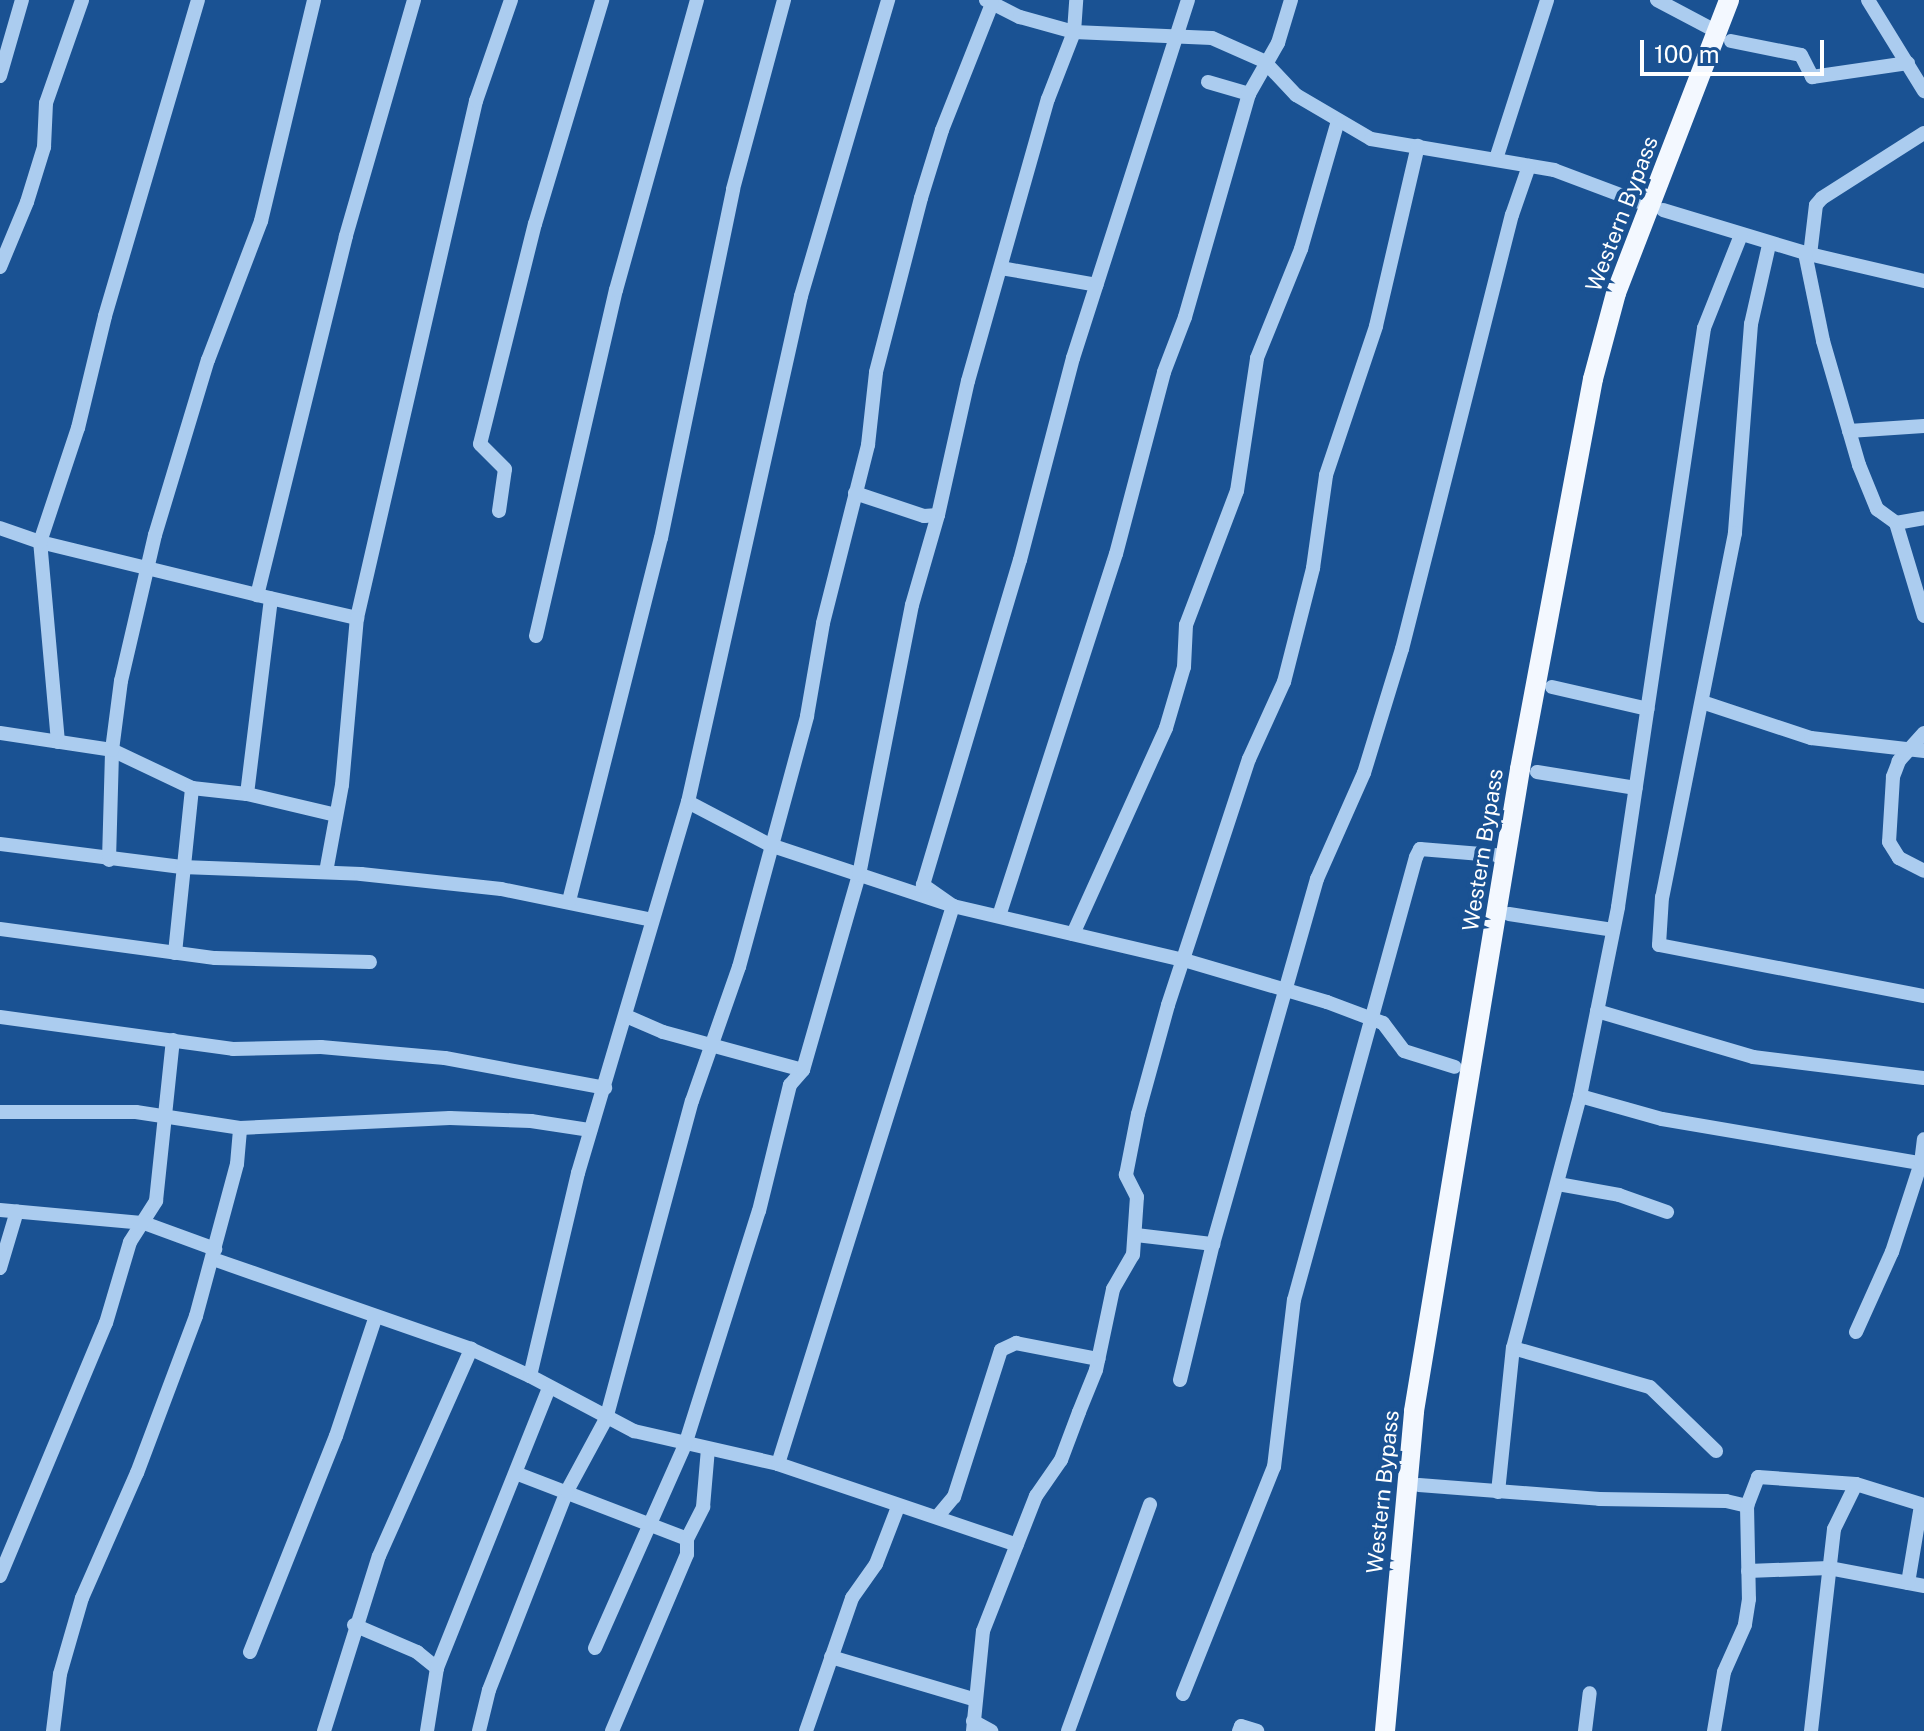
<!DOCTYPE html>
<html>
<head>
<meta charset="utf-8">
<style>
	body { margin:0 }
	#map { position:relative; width:1924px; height:1731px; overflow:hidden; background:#1a5293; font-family:"Public Sans",sans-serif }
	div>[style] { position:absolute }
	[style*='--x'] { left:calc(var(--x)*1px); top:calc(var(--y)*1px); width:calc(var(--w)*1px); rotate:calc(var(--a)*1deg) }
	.minor>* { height:14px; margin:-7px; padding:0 7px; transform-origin:7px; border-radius:7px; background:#abccef }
	.major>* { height:20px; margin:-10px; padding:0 10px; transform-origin:10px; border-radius:10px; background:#f3f8ff }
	span { translate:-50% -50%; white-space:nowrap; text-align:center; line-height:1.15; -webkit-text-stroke:8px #1a5293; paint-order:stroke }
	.street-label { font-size:22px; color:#fff }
	.scale { position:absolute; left:1640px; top:40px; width:184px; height:36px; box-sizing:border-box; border:4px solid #fff; border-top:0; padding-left:10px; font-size:24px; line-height:28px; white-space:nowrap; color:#fff; -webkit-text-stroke:6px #1a5293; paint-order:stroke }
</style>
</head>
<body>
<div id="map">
	<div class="minor">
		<div style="--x:414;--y:0;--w:246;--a:106.1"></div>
		<div style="--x:346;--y:236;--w:370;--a:103.9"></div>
		<div style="--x:257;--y:595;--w:103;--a:13"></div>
		<div style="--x:357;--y:618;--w:531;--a:-77.04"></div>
		<div style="--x:476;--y:101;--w:107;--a:-70.9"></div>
		<div style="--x:986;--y:0;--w:38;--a:27"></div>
		<div style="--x:1020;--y:17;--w:56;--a:15.5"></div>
		<div style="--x:1074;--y:32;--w:138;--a:2.5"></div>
		<div style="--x:1212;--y:38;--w:57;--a:23.9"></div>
		<div style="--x:1264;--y:61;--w:47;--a:46.7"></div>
		<div style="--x:1296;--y:95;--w:87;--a:30.4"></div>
		<div style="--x:1371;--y:139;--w:186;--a:9.6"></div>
		<div style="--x:1554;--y:170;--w:91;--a:20.6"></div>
		<div style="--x:1657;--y:0;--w:58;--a:27.9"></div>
		<div style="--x:1868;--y:0;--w:107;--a:58.4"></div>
		<div style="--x:1731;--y:41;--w:71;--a:11.3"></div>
		<div style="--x:1801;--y:55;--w:25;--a:63"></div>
		<div style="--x:1812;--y:77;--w:97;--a:-8.3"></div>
		<div style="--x:0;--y:76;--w:79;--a:-73.9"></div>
		<div style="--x:1208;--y:82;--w:43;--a:16.3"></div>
		<div style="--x:1496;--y:159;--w:167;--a:-72.2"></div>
		<div style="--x:1663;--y:210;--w:148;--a:16.8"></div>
		<div style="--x:1769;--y:245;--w:81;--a:102.8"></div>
		<div style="--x:1751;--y:324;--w:210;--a:94.4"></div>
		<div style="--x:1735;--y:533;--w:371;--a:101.3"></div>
		<div style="--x:1662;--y:897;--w:48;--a:93.6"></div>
		<div style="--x:1659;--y:945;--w:270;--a:10.9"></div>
		<div style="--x:1810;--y:255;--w:50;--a:-83.2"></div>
		<div style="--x:1816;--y:205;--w:9;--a:-49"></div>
		<div style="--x:1822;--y:198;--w:121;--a:-32.5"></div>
		<div style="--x:0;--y:267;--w:70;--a:-67.4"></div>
		<div style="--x:27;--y:202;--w:58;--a:-72.8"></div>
		<div style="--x:44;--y:147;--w:44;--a:-87.4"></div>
		<div style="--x:46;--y:103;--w:109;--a:-70.7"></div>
		<div style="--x:1001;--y:268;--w:97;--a:10"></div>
		<div style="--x:1924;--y:281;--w:122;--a:-166.8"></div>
		<div style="--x:1805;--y:253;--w:90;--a:78.4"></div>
		<div style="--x:1823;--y:341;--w:129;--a:73.8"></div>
		<div style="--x:1859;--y:465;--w:48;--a:67.8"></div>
		<div style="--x:1877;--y:509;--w:24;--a:36"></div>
		<div style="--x:1896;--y:523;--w:97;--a:73.2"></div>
		<div style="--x:1849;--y:431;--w:75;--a:-3.8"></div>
		<div style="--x:855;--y:493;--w:73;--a:18.4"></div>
		<div style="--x:924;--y:516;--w:14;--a:-4"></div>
		<div style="--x:938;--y:515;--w:137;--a:-77.4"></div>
		<div style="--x:968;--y:381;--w:293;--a:-74.2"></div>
		<div style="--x:1048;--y:99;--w:72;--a:-68.8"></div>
		<div style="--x:1074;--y:32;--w:32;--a:-86"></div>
		<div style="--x:499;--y:511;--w:42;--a:-81.9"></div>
		<div style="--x:505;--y:469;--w:35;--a:-135"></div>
		<div style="--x:480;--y:444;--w:227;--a:-76"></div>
		<div style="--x:535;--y:224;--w:234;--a:-73.3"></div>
		<div style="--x:1896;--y:523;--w:28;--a:-10"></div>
		<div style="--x:0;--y:528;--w:42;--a:19.3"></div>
		<div style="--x:40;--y:542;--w:223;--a:13.7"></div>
		<div style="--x:536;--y:636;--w:355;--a:-77"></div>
		<div style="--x:616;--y:290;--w:301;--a:-74.4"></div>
		<div style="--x:1552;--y:687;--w:98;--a:12.9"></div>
		<div style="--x:1702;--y:702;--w:115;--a:18.3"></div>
		<div style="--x:1811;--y:738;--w:114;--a:6.6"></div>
		<div style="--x:0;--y:733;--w:113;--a:8.6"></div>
		<div style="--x:112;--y:750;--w:89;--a:25.4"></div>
		<div style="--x:192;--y:788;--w:55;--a:6.2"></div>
		<div style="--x:247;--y:794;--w:91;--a:13.3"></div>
		<div style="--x:1924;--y:733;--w:38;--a:132"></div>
		<div style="--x:1899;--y:761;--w:17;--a:111"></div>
		<div style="--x:1893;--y:777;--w:65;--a:93.5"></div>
		<div style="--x:1889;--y:842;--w:19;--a:58"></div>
		<div style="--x:1899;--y:858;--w:28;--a:27"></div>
		<div style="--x:58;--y:742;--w:201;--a:-95.1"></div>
		<div style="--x:40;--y:542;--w:120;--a:-71.6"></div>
		<div style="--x:78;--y:428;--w:115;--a:-76.4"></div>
		<div style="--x:105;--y:316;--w:329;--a:-73.6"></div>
		<div style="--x:1537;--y:772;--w:100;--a:9.2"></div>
		<div style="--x:247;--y:794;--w:197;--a:-83"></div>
		<div style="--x:688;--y:802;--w:93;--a:27.7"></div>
		<div style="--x:770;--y:845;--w:193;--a:18.4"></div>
		<div style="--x:953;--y:906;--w:237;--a:13.2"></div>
		<div style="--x:1184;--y:960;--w:149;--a:16.4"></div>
		<div style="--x:1327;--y:1002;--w:60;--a:20.6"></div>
		<div style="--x:1383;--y:1023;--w:35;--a:53"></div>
		<div style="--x:1404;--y:1051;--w:53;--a:17.4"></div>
		<div style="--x:0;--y:844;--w:183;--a:7.2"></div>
		<div style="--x:182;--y:867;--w:179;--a:2.2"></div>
		<div style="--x:361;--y:874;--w:141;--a:6.1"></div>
		<div style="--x:501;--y:889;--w:154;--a:11.6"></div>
		<div style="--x:109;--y:860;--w:110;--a:-88.4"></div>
		<div style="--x:112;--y:750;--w:70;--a:-82.6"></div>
		<div style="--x:121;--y:681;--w:150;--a:-76.9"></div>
		<div style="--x:155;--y:535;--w:183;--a:-73.2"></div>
		<div style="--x:208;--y:360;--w:149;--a:-69.1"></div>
		<div style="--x:261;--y:221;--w:227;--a:-76.5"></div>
		<div style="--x:326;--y:872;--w:88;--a:-79.6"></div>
		<div style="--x:342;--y:785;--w:168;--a:-84.9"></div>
		<div style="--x:569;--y:901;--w:374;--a:-75.8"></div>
		<div style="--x:661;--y:538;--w:356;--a:-78.3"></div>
		<div style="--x:733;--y:189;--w:196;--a:-74.9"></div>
		<div style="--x:1509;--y:914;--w:105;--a:8.7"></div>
		<div style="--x:999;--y:916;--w:380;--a:-72.1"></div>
		<div style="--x:1116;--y:554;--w:188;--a:-75.2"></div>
		<div style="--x:1164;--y:372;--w:59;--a:-69.1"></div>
		<div style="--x:1185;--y:317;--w:232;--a:-74"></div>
		<div style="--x:1249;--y:94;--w:59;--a:-60.4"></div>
		<div style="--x:1278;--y:43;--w:45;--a:-73.2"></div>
		<div style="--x:0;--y:929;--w:217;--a:7.7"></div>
		<div style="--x:215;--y:958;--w:155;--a:1.5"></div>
		<div style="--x:1073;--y:934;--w:226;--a:-65.7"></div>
		<div style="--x:1166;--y:728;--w:64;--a:-73.6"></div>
		<div style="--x:1184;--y:667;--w:42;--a:-87.3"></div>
		<div style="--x:1186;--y:625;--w:143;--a:-69.2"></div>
		<div style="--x:1237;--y:491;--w:134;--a:-81.4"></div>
		<div style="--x:1257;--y:358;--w:118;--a:-68"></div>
		<div style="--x:1301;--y:249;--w:130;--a:-73.9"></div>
		<div style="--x:175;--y:953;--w:166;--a:-84.1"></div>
		<div style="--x:1597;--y:1011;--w:163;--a:16.4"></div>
		<div style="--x:1753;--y:1057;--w:172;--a:7"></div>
		<div style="--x:626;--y:1016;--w:40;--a:23.4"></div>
		<div style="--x:663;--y:1032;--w:145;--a:15.2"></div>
		<div style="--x:0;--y:1017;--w:235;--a:7.8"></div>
		<div style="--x:233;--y:1049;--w:88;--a:-1.3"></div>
		<div style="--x:321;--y:1047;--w:124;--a:5.1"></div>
		<div style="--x:445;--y:1058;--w:163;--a:10.6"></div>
		<div style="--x:1580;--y:1096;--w:85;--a:15.7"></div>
		<div style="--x:1662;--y:1119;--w:266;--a:9.7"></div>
		<div style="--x:0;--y:1112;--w:136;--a:0"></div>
		<div style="--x:136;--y:1112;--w:105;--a:8.7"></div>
		<div style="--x:240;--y:1128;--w:210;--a:-2.7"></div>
		<div style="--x:450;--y:1118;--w:81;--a:2.1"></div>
		<div style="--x:531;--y:1121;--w:60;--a:8.7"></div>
		<div style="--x:1558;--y:1184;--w:62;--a:10.2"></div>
		<div style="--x:1619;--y:1195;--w:51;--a:19.5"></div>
		<div style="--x:0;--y:1210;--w:145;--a:5.2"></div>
		<div style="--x:144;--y:1223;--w:76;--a:20.1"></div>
		<div style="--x:1136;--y:1235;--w:78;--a:6.7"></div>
		<div style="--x:213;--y:1259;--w:273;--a:19.2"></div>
		<div style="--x:471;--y:1349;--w:65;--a:24.6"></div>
		<div style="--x:530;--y:1376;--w:209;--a:-76.7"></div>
		<div style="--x:578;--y:1173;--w:387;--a:-73.5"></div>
		<div style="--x:688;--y:802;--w:518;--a:-77.41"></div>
		<div style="--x:801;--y:296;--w:309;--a:-73.6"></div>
		<div style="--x:0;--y:1268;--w:59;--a:-73.4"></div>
		<div style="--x:1856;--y:1332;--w:88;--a:-65.8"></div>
		<div style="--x:1892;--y:1252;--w:94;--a:-72"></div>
		<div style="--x:1921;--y:1163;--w:24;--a:-83"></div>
		<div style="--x:1513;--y:1348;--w:142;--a:15.9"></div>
		<div style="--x:1650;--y:1387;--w:92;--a:44.1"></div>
		<div style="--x:530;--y:1376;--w:118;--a:27.9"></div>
		<div style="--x:634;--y:1431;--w:148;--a:12.9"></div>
		<div style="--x:778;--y:1464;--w:252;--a:18.7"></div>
		<div style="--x:1180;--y:1380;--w:140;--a:-76.4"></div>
		<div style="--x:1213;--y:1244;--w:380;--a:-74.1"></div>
		<div style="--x:1317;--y:879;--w:116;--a:-66.1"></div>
		<div style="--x:1364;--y:773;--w:130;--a:-73"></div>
		<div style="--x:1402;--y:649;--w:448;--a:-75.8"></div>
		<div style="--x:1512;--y:215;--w:52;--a:-70.9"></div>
		<div style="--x:778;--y:1464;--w:585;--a:-72.59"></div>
		<div style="--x:953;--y:906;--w:37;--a:-145"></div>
		<div style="--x:923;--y:885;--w:339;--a:-73.4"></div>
		<div style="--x:1020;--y:560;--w:209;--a:-75.3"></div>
		<div style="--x:1073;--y:358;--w:376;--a:-72.2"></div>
		<div style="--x:518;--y:1474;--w:181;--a:21"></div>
		<div style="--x:1419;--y:1485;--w:181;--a:4.4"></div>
		<div style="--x:1599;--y:1499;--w:127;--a:0.9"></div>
		<div style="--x:1726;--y:1501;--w:22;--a:13"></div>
		<div style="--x:1747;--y:1506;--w:93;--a:88.8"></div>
		<div style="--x:1749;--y:1599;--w:26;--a:99"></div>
		<div style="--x:1745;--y:1625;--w:51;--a:114.1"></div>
		<div style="--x:1724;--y:1672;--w:60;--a:99.6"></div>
		<div style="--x:1498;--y:1492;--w:145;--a:-84.1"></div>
		<div style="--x:1513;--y:1348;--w:261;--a:-75.1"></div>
		<div style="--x:1580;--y:1096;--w:193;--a:-78.6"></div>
		<div style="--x:1618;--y:907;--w:585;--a:-81.55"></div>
		<div style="--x:1704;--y:328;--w:100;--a:-68.3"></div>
		<div style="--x:1747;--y:1506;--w:31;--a:-69"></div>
		<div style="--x:1758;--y:1477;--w:98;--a:4.1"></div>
		<div style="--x:1856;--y:1484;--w:71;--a:17.2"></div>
		<div style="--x:937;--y:1517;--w:26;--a:-50"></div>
		<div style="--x:954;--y:1497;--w:154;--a:-72.3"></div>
		<div style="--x:1001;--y:1350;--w:17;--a:-25"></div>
		<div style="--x:1016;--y:1343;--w:84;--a:11"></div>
		<div style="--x:1748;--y:1571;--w:81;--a:-2.1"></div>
		<div style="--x:1829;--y:1568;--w:97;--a:10.7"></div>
		<div style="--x:0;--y:1576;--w:274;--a:-67.3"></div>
		<div style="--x:106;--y:1323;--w:84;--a:-73.5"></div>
		<div style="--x:130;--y:1242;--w:49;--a:-57.6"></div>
		<div style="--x:156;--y:1201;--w:162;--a:-84"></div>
		<div style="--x:1908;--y:1583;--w:79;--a:-80.5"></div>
		<div style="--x:354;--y:1625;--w:69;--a:23.2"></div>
		<div style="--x:417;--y:1652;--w:26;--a:39"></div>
		<div style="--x:595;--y:1648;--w:222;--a:-66.1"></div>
		<div style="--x:685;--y:1445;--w:245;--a:-72.5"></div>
		<div style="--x:759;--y:1211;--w:130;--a:-76.2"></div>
		<div style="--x:790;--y:1085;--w:20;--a:-49"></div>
		<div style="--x:803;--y:1070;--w:203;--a:-74"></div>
		<div style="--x:859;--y:875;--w:275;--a:-78.9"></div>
		<div style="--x:912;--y:605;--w:94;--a:-73.9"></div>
		<div style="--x:250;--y:1652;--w:232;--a:-68.3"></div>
		<div style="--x:336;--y:1436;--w:126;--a:-71.6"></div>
		<div style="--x:831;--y:1657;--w:148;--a:16.5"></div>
		<div style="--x:1183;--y:1694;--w:245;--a:-68.2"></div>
		<div style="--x:1274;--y:1467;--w:168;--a:-83.2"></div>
		<div style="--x:1294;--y:1300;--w:459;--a:-74.6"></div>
		<div style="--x:1416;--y:857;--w:9;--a:-63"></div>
		<div style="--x:1420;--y:849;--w:86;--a:4.7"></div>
		<div style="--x:973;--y:1721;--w:21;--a:29"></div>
		<div style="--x:53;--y:1731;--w:57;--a:-83"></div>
		<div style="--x:60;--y:1674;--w:79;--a:-73.9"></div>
		<div style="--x:82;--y:1598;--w:137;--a:-66.3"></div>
		<div style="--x:137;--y:1473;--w:168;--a:-69.4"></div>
		<div style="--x:196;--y:1316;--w:157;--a:-74.9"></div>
		<div style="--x:237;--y:1164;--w:36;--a:-85"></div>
		<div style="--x:324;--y:1731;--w:183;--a:-72.6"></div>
		<div style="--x:379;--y:1556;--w:227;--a:-66"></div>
		<div style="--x:427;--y:1731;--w:64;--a:-81"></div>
		<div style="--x:437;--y:1668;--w:299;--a:-68.2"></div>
		<div style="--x:479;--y:1731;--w:42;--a:-76.3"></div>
		<div style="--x:489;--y:1690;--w:214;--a:-68.6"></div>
		<div style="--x:567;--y:1491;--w:82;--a:-61.6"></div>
		<div style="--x:606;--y:1419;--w:329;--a:-74.9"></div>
		<div style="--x:692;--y:1101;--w:142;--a:-70.7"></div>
		<div style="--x:739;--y:967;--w:260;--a:-74.8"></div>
		<div style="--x:807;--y:716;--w:94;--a:-80.2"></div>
		<div style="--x:823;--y:623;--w:184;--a:-75.8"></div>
		<div style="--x:868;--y:445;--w:73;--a:-83.7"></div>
		<div style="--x:876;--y:372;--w:180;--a:-75.5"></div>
		<div style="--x:921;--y:198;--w:71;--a:-72.8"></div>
		<div style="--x:942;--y:130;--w:136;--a:-68.4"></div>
		<div style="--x:612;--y:1731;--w:192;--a:-67"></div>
		<div style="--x:687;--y:1554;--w:15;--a:-90"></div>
		<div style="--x:687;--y:1539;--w:36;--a:-63"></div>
		<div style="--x:703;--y:1507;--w:58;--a:-85.1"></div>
		<div style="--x:806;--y:1731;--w:141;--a:-70.9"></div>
		<div style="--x:852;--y:1598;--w:42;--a:-54.8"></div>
		<div style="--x:876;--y:1564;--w:61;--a:-68.9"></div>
		<div style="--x:973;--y:1731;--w:100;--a:-84.3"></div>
		<div style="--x:983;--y:1631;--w:145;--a:-68.6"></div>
		<div style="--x:1036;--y:1496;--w:44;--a:-55.2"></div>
		<div style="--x:1061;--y:1460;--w:51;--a:-69.4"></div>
		<div style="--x:1079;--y:1412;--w:45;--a:-68"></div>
		<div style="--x:1096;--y:1370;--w:83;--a:-78.1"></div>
		<div style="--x:1113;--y:1289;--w:39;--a:-60"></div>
		<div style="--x:1133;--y:1255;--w:58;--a:-86.1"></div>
		<div style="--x:1137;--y:1197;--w:25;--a:-117"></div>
		<div style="--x:1126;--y:1175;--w:62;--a:-78.9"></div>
		<div style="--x:1138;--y:1114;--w:113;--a:-74.6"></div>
		<div style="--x:1168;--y:1005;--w:259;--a:-71.8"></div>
		<div style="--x:1249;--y:759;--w:85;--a:-65.6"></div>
		<div style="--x:1284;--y:682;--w:118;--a:-75.7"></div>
		<div style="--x:1313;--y:568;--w:94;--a:-82"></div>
		<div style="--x:1326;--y:475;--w:157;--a:-71.4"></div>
		<div style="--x:1376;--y:326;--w:185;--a:-76.9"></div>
		<div style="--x:1068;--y:1731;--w:241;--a:-70.1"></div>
		<div style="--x:1239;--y:1731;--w:5;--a:-68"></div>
		<div style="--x:1241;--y:1726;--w:17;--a:17"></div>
		<div style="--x:1585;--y:1731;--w:38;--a:-83"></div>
		<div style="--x:1811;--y:1731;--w:203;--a:-83.5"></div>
		<div style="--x:1834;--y:1529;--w:50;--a:-63.9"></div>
	</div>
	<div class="major">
		<div style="--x:1385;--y:1731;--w:321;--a:-84.8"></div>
		<div style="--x:1414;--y:1411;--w:651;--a:-80.62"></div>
		<div style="--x:1520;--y:769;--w:397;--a:-79.4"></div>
		<div style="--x:1593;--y:379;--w:89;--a:-75"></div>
		<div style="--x:1616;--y:293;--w:314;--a:-68.9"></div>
	</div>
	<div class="street-label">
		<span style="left:1622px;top:214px;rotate:-69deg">Western Bypass</span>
		<span style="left:1483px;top:850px;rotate:-81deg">Western Bypass</span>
		<span style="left:1383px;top:1492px;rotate:-84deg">Western Bypass</span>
	</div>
	<div class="scale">100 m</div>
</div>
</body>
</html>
